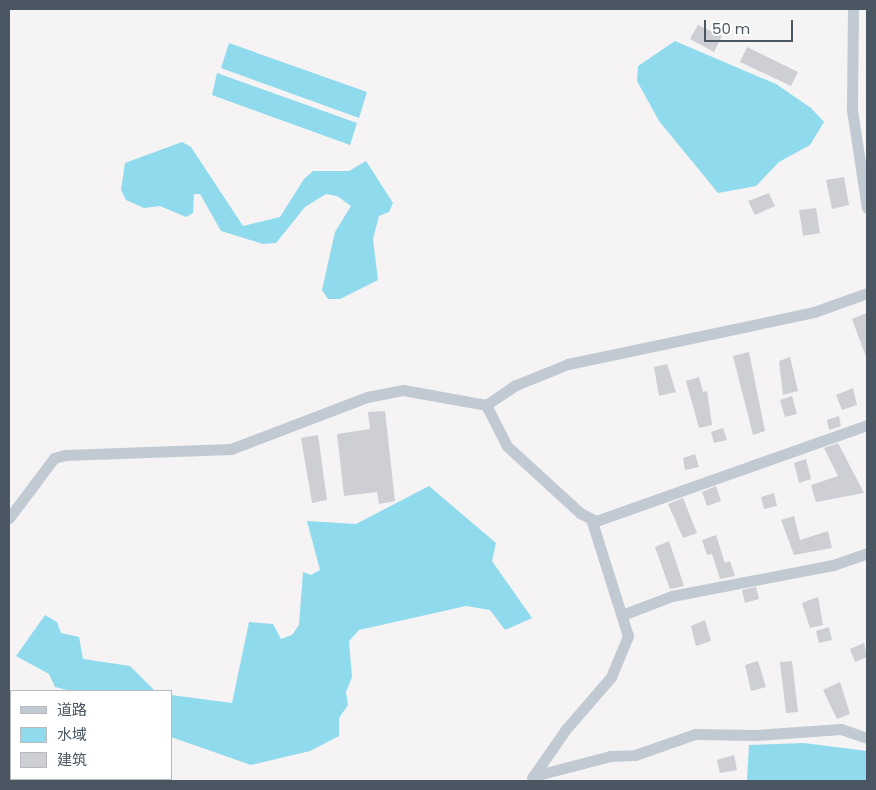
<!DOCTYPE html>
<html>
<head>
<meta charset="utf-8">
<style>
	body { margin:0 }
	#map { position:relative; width:876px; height:790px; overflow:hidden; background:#f5f3f3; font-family:Poppins,"Noto Sans SC",sans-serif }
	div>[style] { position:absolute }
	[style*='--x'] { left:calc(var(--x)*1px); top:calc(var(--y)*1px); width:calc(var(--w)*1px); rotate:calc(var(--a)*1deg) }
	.water>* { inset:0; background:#90daee }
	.building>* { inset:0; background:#cdcfd5 }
	.street>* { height:11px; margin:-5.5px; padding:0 5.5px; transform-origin:5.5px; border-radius:5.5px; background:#c1cad2 }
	span { translate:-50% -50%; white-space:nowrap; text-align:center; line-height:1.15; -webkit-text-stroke:4px #fff; paint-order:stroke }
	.frame { position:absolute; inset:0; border:10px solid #4a5661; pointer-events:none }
	.legend { position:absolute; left:10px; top:690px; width:162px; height:90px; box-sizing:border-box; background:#fff; border:1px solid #b7bbc0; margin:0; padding:6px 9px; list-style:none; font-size:15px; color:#4a5661 }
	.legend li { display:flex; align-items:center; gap:10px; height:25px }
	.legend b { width:25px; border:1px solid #b7bbc0 }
	.scale { position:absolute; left:704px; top:20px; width:89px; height:22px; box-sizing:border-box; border:2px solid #4a5661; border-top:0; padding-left:6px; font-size:15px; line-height:18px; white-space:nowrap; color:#4a5661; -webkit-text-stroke:4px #fff; paint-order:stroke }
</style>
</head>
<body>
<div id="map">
	<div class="water">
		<div style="clip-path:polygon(675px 41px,776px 84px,811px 108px,824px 122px,810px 145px,779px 162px,756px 186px,718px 193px,659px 121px,637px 81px,638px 66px)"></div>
		<div style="clip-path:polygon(229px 43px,367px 92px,359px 118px,221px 68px)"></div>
		<div style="clip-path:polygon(217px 73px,357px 123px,350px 145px,212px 95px)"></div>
		<div style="clip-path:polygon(182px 142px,191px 147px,243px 226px,280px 217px,304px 179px,313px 171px,349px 171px,366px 161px,393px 203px,389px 212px,379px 216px,373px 239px,378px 280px,340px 299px,328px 299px,322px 290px,335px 232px,351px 206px,337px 196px,326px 194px,305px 207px,276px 243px,263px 244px,221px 231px,200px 194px,194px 194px,193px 213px,186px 217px,160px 206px,144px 208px,126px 200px,121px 190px,125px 163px)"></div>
		<div style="clip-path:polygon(429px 486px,496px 543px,492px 561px,532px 618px,505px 630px,490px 610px,466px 606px,359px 630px,349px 641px,352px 677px,346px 692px,348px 705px,339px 718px,339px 736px,310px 751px,251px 765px,171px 737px,171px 695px,232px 703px,249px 622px,273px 624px,281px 639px,292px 635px,299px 625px,303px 572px,311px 575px,320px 570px,307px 521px,356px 524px)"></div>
		<div style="clip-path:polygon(45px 615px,57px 622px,61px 633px,79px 637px,83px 659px,130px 666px,155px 691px,71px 691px,55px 687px,49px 674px,16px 656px)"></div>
		<div style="clip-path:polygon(804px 743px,867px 751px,867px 781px,747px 781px,749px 745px)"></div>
	</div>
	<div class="building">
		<div style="clip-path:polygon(698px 25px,722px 36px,714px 52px,690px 39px)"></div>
		<div style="clip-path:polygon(747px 47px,798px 72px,791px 86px,740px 62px)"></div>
		<div style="clip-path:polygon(844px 177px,849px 205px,832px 209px,826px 180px)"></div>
		<div style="clip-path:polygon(769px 193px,775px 206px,755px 215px,748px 201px)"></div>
		<div style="clip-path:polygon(816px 208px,820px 233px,803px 236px,799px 210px)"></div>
		<div style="clip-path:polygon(867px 313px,867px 357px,866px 357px,852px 319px)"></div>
		<div style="clip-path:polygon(749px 352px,765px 431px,753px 435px,733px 356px)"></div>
		<div style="clip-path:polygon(790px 357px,798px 391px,783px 395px,779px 361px)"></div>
		<div style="clip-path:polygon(667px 364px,676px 392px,659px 396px,654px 367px)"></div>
		<div style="clip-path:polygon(699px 377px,703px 392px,707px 391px,712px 425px,699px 428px,686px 381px)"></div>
		<div style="clip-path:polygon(853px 388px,857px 405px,842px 410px,836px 395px)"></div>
		<div style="clip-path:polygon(792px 396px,797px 414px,785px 417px,780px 400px)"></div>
		<div style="clip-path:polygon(385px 411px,395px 501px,379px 504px,377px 492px,344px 496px,337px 434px,370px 429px,368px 412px)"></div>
		<div style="clip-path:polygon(839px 416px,841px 426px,829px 430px,827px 420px)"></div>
		<div style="clip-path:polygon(723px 428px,727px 440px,714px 443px,711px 432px)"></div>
		<div style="clip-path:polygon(318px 435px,327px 500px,312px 503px,301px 438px)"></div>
		<div style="clip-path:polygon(838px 443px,864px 493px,816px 502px,811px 485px,838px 476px,824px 448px)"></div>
		<div style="clip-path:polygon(695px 454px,699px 467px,685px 470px,683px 458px)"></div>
		<div style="clip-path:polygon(806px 459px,811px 479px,799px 483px,794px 463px)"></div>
		<div style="clip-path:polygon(716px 486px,721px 501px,707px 506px,702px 492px)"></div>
		<div style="clip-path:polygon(774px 493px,777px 506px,764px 509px,761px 497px)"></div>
		<div style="clip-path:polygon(683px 498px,697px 533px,683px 538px,668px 504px)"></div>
		<div style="clip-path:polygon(794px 516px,800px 540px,828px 531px,832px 548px,794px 555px,781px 520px)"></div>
		<div style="clip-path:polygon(716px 535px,725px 563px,730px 561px,735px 576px,720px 579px,712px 554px,707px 555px,702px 540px)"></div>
		<div style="clip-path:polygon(669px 541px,684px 586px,670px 589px,655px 547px)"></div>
		<div style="clip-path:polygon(756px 587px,759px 599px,745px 603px,742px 590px)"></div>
		<div style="clip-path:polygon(818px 597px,823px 625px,810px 628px,802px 603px)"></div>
		<div style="clip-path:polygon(705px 620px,711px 641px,696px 646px,691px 626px)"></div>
		<div style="clip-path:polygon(829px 627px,832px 640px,819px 643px,816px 631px)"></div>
		<div style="clip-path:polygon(864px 643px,867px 657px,855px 662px,850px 649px)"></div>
		<div style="clip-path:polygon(758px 661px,766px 687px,751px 691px,745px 665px)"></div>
		<div style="clip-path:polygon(792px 661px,798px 712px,786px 713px,780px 662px)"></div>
		<div style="clip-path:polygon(840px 682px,850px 714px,837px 719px,823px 690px)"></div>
		<div style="clip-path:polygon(734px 755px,737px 770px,720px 773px,717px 760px)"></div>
	</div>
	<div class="street">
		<div style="--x:853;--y:9;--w:101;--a:90.6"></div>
		<div style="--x:852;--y:110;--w:99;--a:81.3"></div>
		<div style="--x:486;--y:405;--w:46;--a:62.9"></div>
		<div style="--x:507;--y:446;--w:99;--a:42.5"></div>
		<div style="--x:580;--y:513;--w:18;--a:27"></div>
		<div style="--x:596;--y:521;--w:288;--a:-19.5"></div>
		<div style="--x:9;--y:518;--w:75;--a:-53.1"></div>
		<div style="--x:54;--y:458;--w:11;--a:-15"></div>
		<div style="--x:65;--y:455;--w:166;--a:-2.1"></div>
		<div style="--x:231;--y:449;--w:146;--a:-20.9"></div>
		<div style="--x:367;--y:397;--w:37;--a:-11"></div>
		<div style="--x:403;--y:390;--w:84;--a:10.2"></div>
		<div style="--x:486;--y:405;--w:36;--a:-34"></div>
		<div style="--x:516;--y:385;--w:56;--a:-22"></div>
		<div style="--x:568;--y:364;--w:251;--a:-11.9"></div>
		<div style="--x:814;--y:312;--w:56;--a:-19.7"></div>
		<div style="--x:622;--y:615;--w:53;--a:-20.8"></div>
		<div style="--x:672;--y:596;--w:164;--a:-10.9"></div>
		<div style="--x:833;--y:565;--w:36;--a:-19"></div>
		<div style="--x:534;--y:776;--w:79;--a:-14.7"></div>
		<div style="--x:610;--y:756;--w:25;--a:-2"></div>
		<div style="--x:635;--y:755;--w:64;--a:-19.3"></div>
		<div style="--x:695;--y:734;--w:61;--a:0.9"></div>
		<div style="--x:756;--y:735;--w:85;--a:-4"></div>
		<div style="--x:841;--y:729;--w:28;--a:19"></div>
		<div style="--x:532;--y:778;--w:60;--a:-55.2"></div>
		<div style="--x:566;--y:729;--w:69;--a:-49.1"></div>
		<div style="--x:611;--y:677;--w:44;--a:-67.5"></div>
		<div style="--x:628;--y:636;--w:123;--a:-107.5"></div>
	</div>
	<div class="frame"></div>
	<ul class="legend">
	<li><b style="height:6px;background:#c1cad2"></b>道路</li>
	<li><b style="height:14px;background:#90daee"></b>水域</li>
	<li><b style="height:14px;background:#cdcfd5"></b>建筑</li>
	</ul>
	<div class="scale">50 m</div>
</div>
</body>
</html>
